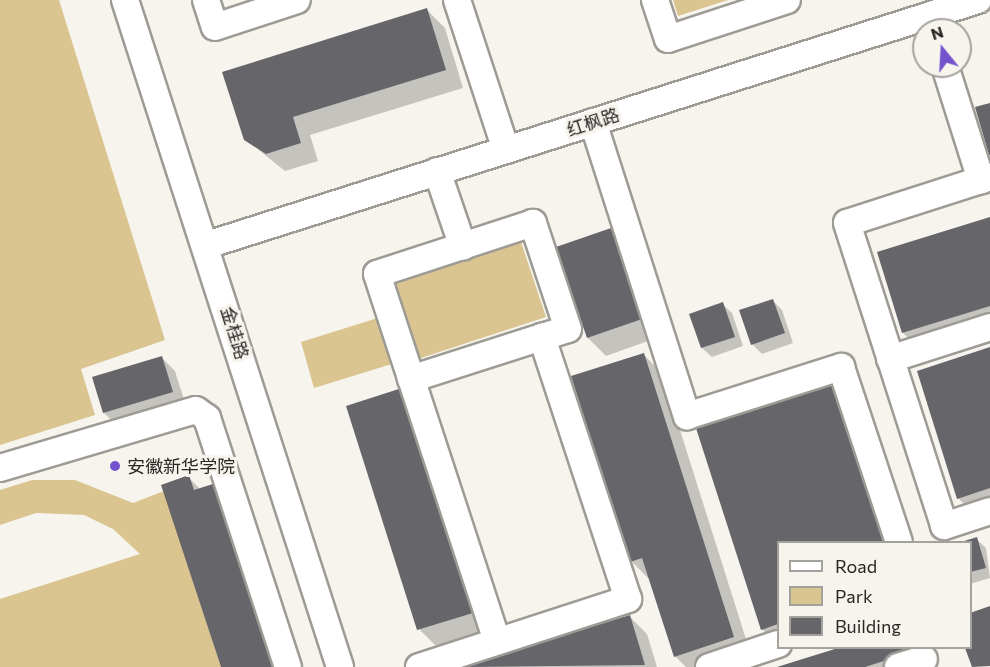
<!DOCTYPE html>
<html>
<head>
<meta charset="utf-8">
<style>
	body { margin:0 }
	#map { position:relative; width:990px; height:667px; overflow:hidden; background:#f7f4ee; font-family:Commissioner,"Noto Sans SC",sans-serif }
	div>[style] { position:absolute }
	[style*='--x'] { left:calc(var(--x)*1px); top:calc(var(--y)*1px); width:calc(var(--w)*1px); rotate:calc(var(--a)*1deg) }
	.green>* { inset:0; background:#dac490 }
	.shadow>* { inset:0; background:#0003 }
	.building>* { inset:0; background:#65656a }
	.roads { filter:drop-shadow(2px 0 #9e9b95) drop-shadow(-2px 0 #9e9b95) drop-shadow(0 2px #9e9b95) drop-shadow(0 -2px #9e9b95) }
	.minor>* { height:26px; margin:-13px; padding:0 13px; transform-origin:13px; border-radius:13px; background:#fff }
	.dots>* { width:16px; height:16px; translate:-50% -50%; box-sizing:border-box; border:3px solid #f7f4ee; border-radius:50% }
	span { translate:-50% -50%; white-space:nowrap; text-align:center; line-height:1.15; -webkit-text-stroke:6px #f7f4ee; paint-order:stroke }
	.street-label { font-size:18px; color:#272624 }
	.poi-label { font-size:18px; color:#272624 }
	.left { translate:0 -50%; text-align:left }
	.legend { position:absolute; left:777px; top:541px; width:195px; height:108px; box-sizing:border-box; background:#f7f4ee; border:2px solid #a4a29d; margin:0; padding:8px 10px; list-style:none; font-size:18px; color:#272624 }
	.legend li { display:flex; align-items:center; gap:12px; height:30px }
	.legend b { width:30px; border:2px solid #a4a29d }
	.north { position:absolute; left:912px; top:18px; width:60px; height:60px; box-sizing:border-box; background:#f7f4ee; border:2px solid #a4a29d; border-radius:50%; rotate:342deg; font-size:16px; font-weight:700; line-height:24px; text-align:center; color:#272624 }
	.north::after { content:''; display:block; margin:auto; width:21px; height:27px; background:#7453cd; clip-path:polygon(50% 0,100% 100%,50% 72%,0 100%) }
</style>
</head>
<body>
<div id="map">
	<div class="green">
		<div style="clip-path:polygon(0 0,59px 0,165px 340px,81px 369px,95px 415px,0 445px)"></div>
		<div style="clip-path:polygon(673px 0,728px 0,678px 16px)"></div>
		<div style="clip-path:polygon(521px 242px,546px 317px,418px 359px,394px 284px)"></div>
		<div style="clip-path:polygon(381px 317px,395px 363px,314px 388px,301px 342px)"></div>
		<div style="clip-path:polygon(32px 480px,75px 480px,133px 503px,164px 491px,221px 667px,0 667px,0 599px,140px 554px,113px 529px,84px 515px,36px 513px,0 525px,0 490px)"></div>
	</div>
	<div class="shadow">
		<div style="clip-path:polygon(427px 10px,445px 28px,463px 88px,310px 135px,318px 161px,285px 171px,245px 139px)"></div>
		<div style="clip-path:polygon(990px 218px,990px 329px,921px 351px,903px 333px)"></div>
		<div style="clip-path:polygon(614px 229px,662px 336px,606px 356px,588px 338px,557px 248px)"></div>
		<div style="clip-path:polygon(772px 300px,782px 310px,793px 343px,762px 354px,752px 344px)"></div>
		<div style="clip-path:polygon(722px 304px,732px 313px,743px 346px,712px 357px,702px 348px,691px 315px)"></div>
		<div style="clip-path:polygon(990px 349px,990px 512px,976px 516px,958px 498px)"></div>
		<div style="clip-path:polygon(644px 355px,662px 373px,751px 655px,715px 667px,686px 667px,675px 656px,649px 579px,631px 561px)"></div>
		<div style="clip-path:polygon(161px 357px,175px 371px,186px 406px,118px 426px,104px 413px)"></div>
		<div style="clip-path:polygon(419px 408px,490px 631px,437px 647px,419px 629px)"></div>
		<div style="clip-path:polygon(697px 426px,902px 542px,778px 542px,778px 645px,762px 629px)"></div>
		<div style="clip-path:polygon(188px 477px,201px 490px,223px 667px)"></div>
		<div style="clip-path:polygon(976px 539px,986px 548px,990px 578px,970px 584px,970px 542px,965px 542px)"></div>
		<div style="clip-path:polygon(629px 616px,647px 634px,657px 667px,466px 667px)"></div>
		<div style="clip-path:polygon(843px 648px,929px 648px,935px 667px,780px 667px)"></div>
	</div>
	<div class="building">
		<div style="clip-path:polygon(427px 8px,446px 70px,293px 117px,301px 143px,266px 154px,244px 140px,222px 72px)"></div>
		<div style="clip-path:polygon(990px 103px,990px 155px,989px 155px,975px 107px)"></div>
		<div style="clip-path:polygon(990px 217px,990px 306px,902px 333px,877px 252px)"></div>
		<div style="clip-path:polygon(614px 227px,645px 318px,587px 338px,556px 247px)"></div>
		<div style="clip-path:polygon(773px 299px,785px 333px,751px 345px,739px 310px)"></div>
		<div style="clip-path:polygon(723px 302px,735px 337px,701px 348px,689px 314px)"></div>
		<div style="clip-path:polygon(990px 347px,990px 488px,957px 499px,917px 371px)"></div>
		<div style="clip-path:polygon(644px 353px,734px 637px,674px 657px,642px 558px,630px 562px,571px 376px)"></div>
		<div style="clip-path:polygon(162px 356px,173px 392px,103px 413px,92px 377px)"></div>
		<div style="clip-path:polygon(838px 378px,891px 542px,778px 542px,778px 624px,761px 630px,695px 425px)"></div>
		<div style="clip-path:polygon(402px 388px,473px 613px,417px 630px,346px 406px)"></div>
		<div style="clip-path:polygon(189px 475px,194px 490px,219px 482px,280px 667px,221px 667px,161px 485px)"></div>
		<div style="clip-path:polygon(977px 537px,986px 568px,970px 572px,970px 542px,961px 542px)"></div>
		<div style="clip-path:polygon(990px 606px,990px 666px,972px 667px,965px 648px,970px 648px,970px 613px)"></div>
		<div style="clip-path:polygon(630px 615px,645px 665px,463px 667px,463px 666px)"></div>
		<div style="clip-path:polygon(838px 648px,918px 648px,918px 650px,865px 667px,777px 667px)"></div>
	</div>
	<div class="roads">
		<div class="minor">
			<div style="--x:125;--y:0;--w:701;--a:72.13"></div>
			<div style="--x:206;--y:0;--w:28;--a:72"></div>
			<div style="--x:215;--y:27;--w:86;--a:-18.2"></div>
			<div style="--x:457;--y:0;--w:158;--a:71.9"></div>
			<div style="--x:655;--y:0;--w:41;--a:71.6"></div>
			<div style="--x:668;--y:39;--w:125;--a:-18.1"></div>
			<div style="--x:945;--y:66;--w:120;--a:72.5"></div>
			<div style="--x:593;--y:122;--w:309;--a:72.3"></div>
			<div style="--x:687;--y:416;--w:162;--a:-17.7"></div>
			<div style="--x:841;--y:367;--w:184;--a:71.7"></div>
			<div style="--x:437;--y:171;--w:80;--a:71.1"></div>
			<div style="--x:990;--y:177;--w:150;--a:162.2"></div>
			<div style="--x:847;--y:223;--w:318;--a:72.2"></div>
			<div style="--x:944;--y:526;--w:48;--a:-18.1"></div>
			<div style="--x:207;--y:245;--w:809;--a:-17.63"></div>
			<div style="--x:890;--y:359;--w:105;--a:-17.7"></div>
			<div style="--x:411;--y:379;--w:138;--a:-17.8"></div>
			<div style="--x:0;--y:468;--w:204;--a:-16.5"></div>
			<div style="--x:196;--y:410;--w:14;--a:36"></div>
			<div style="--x:207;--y:418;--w:262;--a:72"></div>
			<div style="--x:419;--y:667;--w:220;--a:-18"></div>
			<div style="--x:628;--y:599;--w:276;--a:-108.2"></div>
			<div style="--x:542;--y:337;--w:27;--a:-17"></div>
			<div style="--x:568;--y:329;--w:112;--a:-108.3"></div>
			<div style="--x:533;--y:223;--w:164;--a:161.9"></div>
			<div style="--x:377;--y:274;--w:386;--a:71.9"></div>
			<div style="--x:709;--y:667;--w:73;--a:-18.4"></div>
			<div style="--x:898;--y:667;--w:27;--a:-17"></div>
		</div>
	</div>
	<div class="dots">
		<div style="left:115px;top:466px;background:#7453cd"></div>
	</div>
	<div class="street-label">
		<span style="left:593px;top:122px;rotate:-18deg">红枫路</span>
		<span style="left:235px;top:333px;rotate:73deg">金桂路</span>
	</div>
	<div class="poi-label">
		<span class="left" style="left:127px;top:466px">安徽新华学院</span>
	</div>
	<ul class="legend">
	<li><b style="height:8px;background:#fff"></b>Road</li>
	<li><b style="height:16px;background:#dac490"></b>Park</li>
	<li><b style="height:16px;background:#65656a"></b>Building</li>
	</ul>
	<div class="north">N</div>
</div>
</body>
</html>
